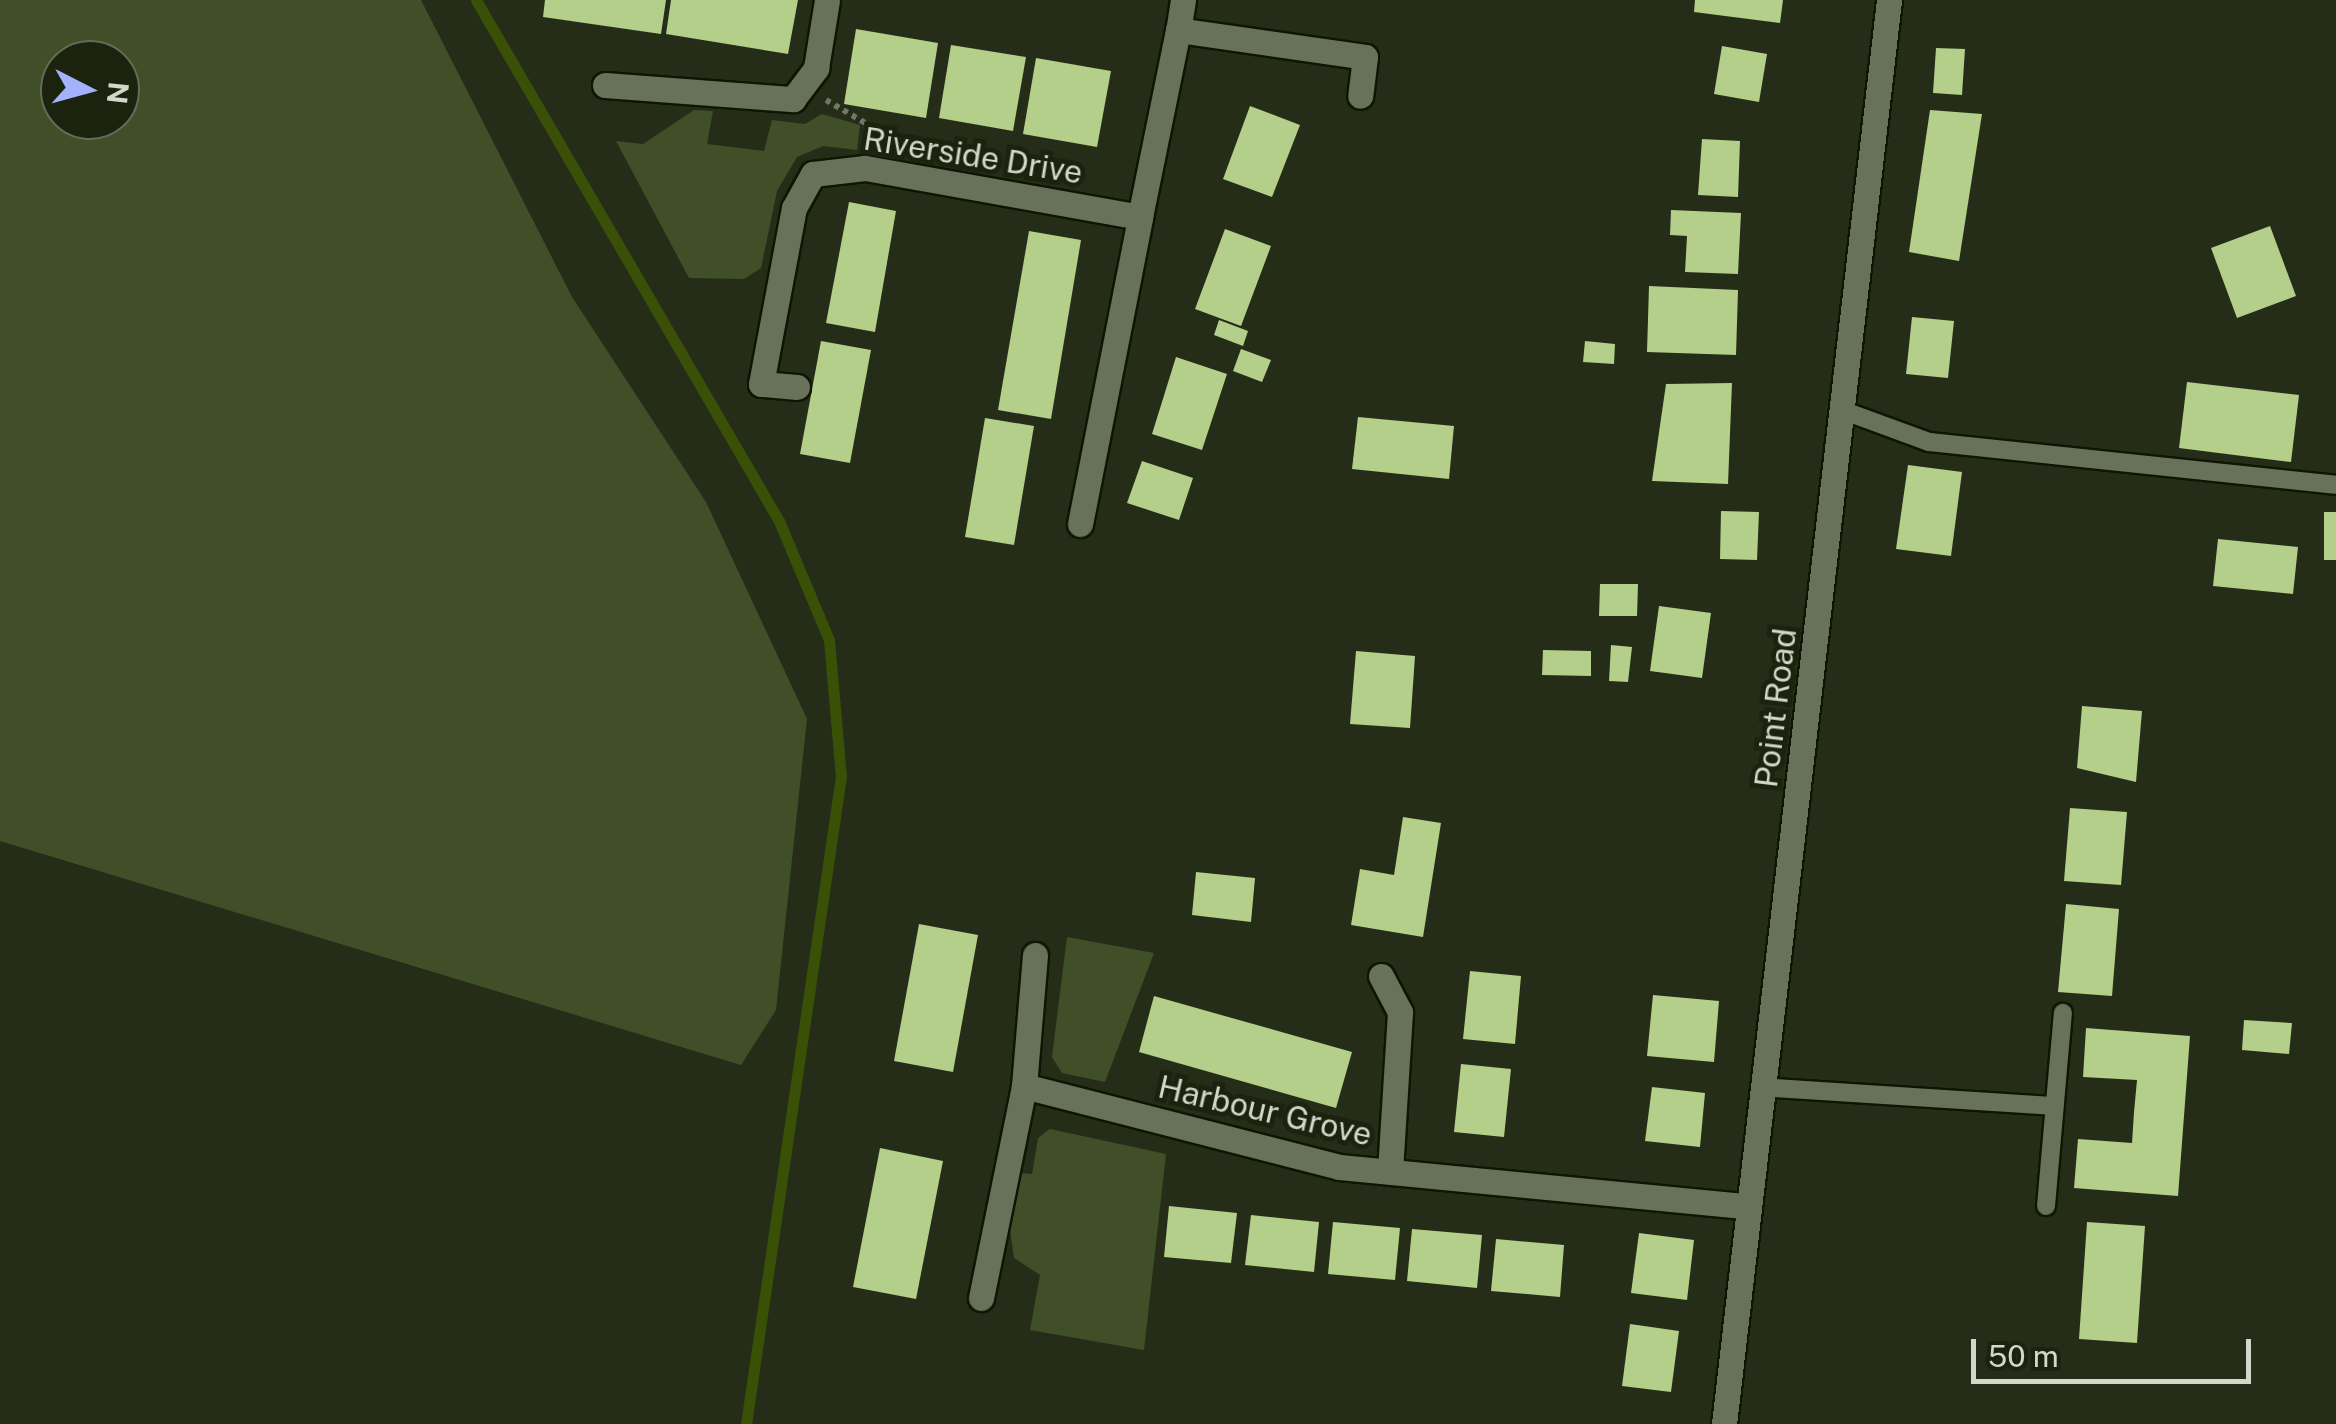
<!DOCTYPE html>
<html>
<head>
<meta charset="utf-8">
<style>
	body { margin:0 }
	#map { position:relative; width:2336px; height:1424px; overflow:hidden; background:#252d18; font-family:"Public Sans",sans-serif }
	div>[style] { position:absolute }
	[style*='--x'] { left:calc(var(--x)*1px); top:calc(var(--y)*1px); width:calc(var(--w)*1px); rotate:calc(var(--a)*1deg) }
	.green>* { inset:0; background:#404f27 }
	.stream>* { height:11px; margin:-5.5px; padding:0 5.5px; transform-origin:5.5px; border-radius:5.5px; background:#3a5007 }
	.building>* { inset:0; background:#b3cf89 }
	.path>* { height:6px; margin-top:-3px; transform-origin:0; background:repeating-linear-gradient(90deg,#707765 0 5px,transparent 0 10px) }
	.roads { filter:drop-shadow(2px 0 #0e1503) drop-shadow(-2px 0 #0e1503) drop-shadow(0 2px #0e1503) drop-shadow(0 -2px #0e1503) }
	.service>* { height:18px; margin:-9px; padding:0 9px; transform-origin:9px; border-radius:9px; background:#68725a }
	.minor>* { height:25px; margin:-12.5px; padding:0 12.5px; transform-origin:12.5px; border-radius:12.5px; background:#68725a }
	.tertiary>* { height:25px; margin:-12.5px; padding:0 12.5px; transform-origin:12.5px; border-radius:12.5px; background:#68725a }
	span { translate:-50% -50%; white-space:nowrap; text-align:center; line-height:1.15; -webkit-text-stroke:10px #1b230f; paint-order:stroke }
	.street-label { font-size:32px; color:#d2d8ca }
	.north { position:absolute; left:40px; top:40px; width:100px; height:100px; box-sizing:border-box; background:#1b230f; border:2px solid #646b5a; border-radius:50%; rotate:96deg; font-size:28px; font-weight:700; line-height:40px; text-align:center; color:#d2d8ca }
	.north::after { content:''; display:block; margin:auto; width:35px; height:45px; background:#a4b2fc; clip-path:polygon(50% 0,100% 100%,50% 72%,0 100%) }
	.scale { position:absolute; left:1971px; top:1339px; width:280px; height:45px; box-sizing:border-box; border:5px solid #d2d8ca; border-top:0; padding-left:12px; font-size:30px; line-height:35px; white-space:nowrap; color:#d2d8ca; -webkit-text-stroke:8px #1b230f; paint-order:stroke }
</style>
</head>
<body>
<div id="map">
	<div class="green">
		<div style="clip-path:polygon(evenodd,0 0,421px 0,572px 297px,706px 502px,807px 719px,776px 1010px,741px 1065px,0 841px,0 0,60px 60px,120px 60px,120px 120px,60px 120px,60px 60px)"></div>
		<div style="clip-path:polygon(694px 110px,713px 111px,707px 144px,764px 151px,772px 120px,805px 124px,822px 114px,860px 125px,857px 150px,823px 146px,797px 157px,777px 191px,761px 268px,744px 279px,689px 278px,616px 141px,643px 144px)"></div>
		<div style="clip-path:polygon(1067px 937px,1154px 953px,1105px 1082px,1062px 1073px,1052px 1057px)"></div>
		<div style="clip-path:polygon(1050px 1129px,1166px 1154px,1144px 1350px,1030px 1330px,1040px 1275px,1014px 1258px,1010px 1230px,1020px 1173px,1032px 1174px,1038px 1138px)"></div>
	</div>
	<div class="stream">
		<div style="--x:476;--y:0;--w:603;--a:59.82"></div>
		<div style="--x:779;--y:521;--w:129;--a:67.2"></div>
		<div style="--x:829;--y:640;--w:137;--a:85"></div>
		<div style="--x:841;--y:776;--w:655;--a:98.34"></div>
	</div>
	<div class="building">
		<div style="clip-path:polygon(545px 0,666px 0,661px 34px,543px 17px)"></div>
		<div style="clip-path:polygon(671px 0,798px 0,788px 54px,666px 34px)"></div>
		<div style="clip-path:polygon(1695px 0,1783px 0,1780px 23px,1694px 12px)"></div>
		<div style="clip-path:polygon(856px 29px,938px 43px,926px 118px,844px 104px)"></div>
		<div style="clip-path:polygon(951px 45px,1026px 57px,1013px 131px,939px 118px)"></div>
		<div style="clip-path:polygon(1722px 46px,1767px 54px,1759px 102px,1714px 94px)"></div>
		<div style="clip-path:polygon(1936px 48px,1965px 49px,1962px 95px,1933px 93px)"></div>
		<div style="clip-path:polygon(1036px 58px,1111px 71px,1097px 147px,1023px 134px)"></div>
		<div style="clip-path:polygon(1250px 106px,1300px 125px,1272px 197px,1223px 179px)"></div>
		<div style="clip-path:polygon(1930px 110px,1982px 114px,1959px 261px,1909px 252px)"></div>
		<div style="clip-path:polygon(1702px 139px,1740px 141px,1738px 197px,1698px 195px)"></div>
		<div style="clip-path:polygon(849px 202px,896px 211px,875px 332px,826px 323px)"></div>
		<div style="clip-path:polygon(1671px 210px,1741px 213px,1738px 274px,1685px 272px,1687px 236px,1670px 235px)"></div>
		<div style="clip-path:polygon(2270px 226px,2296px 296px,2237px 318px,2211px 248px)"></div>
		<div style="clip-path:polygon(1225px 229px,1271px 246px,1241px 326px,1195px 309px)"></div>
		<div style="clip-path:polygon(1029px 231px,1081px 240px,1051px 419px,998px 410px)"></div>
		<div style="clip-path:polygon(1649px 286px,1738px 290px,1736px 355px,1647px 352px)"></div>
		<div style="clip-path:polygon(1912px 317px,1954px 321px,1948px 378px,1906px 374px)"></div>
		<div style="clip-path:polygon(1219px 320px,1248px 331px,1243px 346px,1214px 335px)"></div>
		<div style="clip-path:polygon(821px 341px,871px 350px,850px 463px,800px 454px)"></div>
		<div style="clip-path:polygon(1585px 341px,1615px 344px,1614px 364px,1583px 362px)"></div>
		<div style="clip-path:polygon(1241px 349px,1271px 360px,1262px 382px,1233px 371px)"></div>
		<div style="clip-path:polygon(1176px 357px,1227px 374px,1202px 450px,1152px 434px)"></div>
		<div style="clip-path:polygon(2187px 382px,2299px 395px,2291px 462px,2179px 448px)"></div>
		<div style="clip-path:polygon(1732px 383px,1728px 484px,1652px 481px,1666px 384px)"></div>
		<div style="clip-path:polygon(1358px 417px,1454px 426px,1449px 479px,1352px 469px)"></div>
		<div style="clip-path:polygon(985px 418px,1034px 426px,1014px 545px,965px 537px)"></div>
		<div style="clip-path:polygon(1142px 461px,1193px 478px,1179px 520px,1127px 503px)"></div>
		<div style="clip-path:polygon(1908px 465px,1962px 472px,1951px 556px,1896px 549px)"></div>
		<div style="clip-path:polygon(1721px 511px,1759px 512px,1757px 560px,1720px 559px)"></div>
		<div style="clip-path:polygon(2324px 512px,2336px 512px,2336px 560px,2324px 560px)"></div>
		<div style="clip-path:polygon(2218px 539px,2298px 547px,2293px 594px,2213px 586px)"></div>
		<div style="clip-path:polygon(1600px 584px,1638px 584px,1637px 616px,1599px 616px)"></div>
		<div style="clip-path:polygon(1659px 606px,1711px 613px,1702px 678px,1650px 671px)"></div>
		<div style="clip-path:polygon(1611px 645px,1632px 647px,1628px 682px,1609px 681px)"></div>
		<div style="clip-path:polygon(1543px 650px,1591px 651px,1591px 676px,1542px 675px)"></div>
		<div style="clip-path:polygon(1356px 651px,1415px 656px,1410px 728px,1350px 724px)"></div>
		<div style="clip-path:polygon(2082px 706px,2142px 711px,2136px 782px,2077px 768px)"></div>
		<div style="clip-path:polygon(2070px 808px,2127px 812px,2121px 885px,2064px 881px)"></div>
		<div style="clip-path:polygon(1403px 817px,1441px 823px,1423px 937px,1351px 925px,1360px 869px,1394px 875px)"></div>
		<div style="clip-path:polygon(1196px 872px,1255px 878px,1251px 922px,1192px 915px)"></div>
		<div style="clip-path:polygon(2066px 904px,2119px 909px,2112px 996px,2058px 992px)"></div>
		<div style="clip-path:polygon(919px 924px,978px 935px,953px 1072px,894px 1061px)"></div>
		<div style="clip-path:polygon(1470px 971px,1521px 976px,1515px 1044px,1463px 1039px)"></div>
		<div style="clip-path:polygon(1653px 995px,1719px 1001px,1714px 1062px,1647px 1056px)"></div>
		<div style="clip-path:polygon(1154px 996px,1352px 1052px,1336px 1108px,1139px 1052px)"></div>
		<div style="clip-path:polygon(2244px 1020px,2292px 1023px,2289px 1054px,2242px 1050px)"></div>
		<div style="clip-path:polygon(2086px 1028px,2190px 1036px,2178px 1196px,2074px 1188px,2078px 1139px,2132px 1143px,2134px 1112px,2137px 1080px,2083px 1077px)"></div>
		<div style="clip-path:polygon(1461px 1064px,1511px 1069px,1504px 1137px,1454px 1132px)"></div>
		<div style="clip-path:polygon(1652px 1087px,1705px 1093px,1700px 1147px,1645px 1141px)"></div>
		<div style="clip-path:polygon(880px 1148px,943px 1161px,916px 1299px,853px 1287px)"></div>
		<div style="clip-path:polygon(1169px 1206px,1237px 1213px,1231px 1263px,1164px 1257px)"></div>
		<div style="clip-path:polygon(1251px 1215px,1319px 1222px,1314px 1272px,1245px 1265px)"></div>
		<div style="clip-path:polygon(1333px 1222px,1400px 1228px,1395px 1280px,1328px 1274px)"></div>
		<div style="clip-path:polygon(2087px 1222px,2145px 1226px,2137px 1343px,2079px 1339px)"></div>
		<div style="clip-path:polygon(1412px 1229px,1482px 1235px,1477px 1288px,1407px 1281px)"></div>
		<div style="clip-path:polygon(1639px 1233px,1694px 1240px,1687px 1300px,1631px 1293px)"></div>
		<div style="clip-path:polygon(1496px 1239px,1564px 1245px,1560px 1297px,1491px 1291px)"></div>
		<div style="clip-path:polygon(1630px 1324px,1679px 1331px,1671px 1392px,1622px 1386px)"></div>
	</div>
	<div class="path">
		<div style="--x:826;--y:100;--w:48;--a:30.3"></div>
		<div style="--x:867;--y:124;--w:15;--a:94"></div>
	</div>
	<div class="roads">
		<div class="service">
			<div style="--x:1847;--y:412;--w:87;--a:20.1"></div>
			<div style="--x:1929;--y:442;--w:409;--a:6"></div>
			<div style="--x:1760;--y:1087;--w:295;--a:3.7"></div>
			<div style="--x:2046;--y:1206;--w:194;--a:-85"></div>
		</div>
		<div class="minor">
			<div style="--x:1183;--y:0;--w:30;--a:99"></div>
			<div style="--x:1178;--y:30;--w:189;--a:8.2"></div>
			<div style="--x:1365;--y:57;--w:39;--a:97"></div>
			<div style="--x:605;--y:85;--w:189;--a:4.3"></div>
			<div style="--x:793;--y:99;--w:39;--a:-53"></div>
			<div style="--x:816;--y:68;--w:69;--a:-80.8"></div>
			<div style="--x:797;--y:387;--w:36;--a:-175"></div>
			<div style="--x:761;--y:384;--w:179;--a:-79.4"></div>
			<div style="--x:794;--y:208;--w:39;--a:-61"></div>
			<div style="--x:813;--y:174;--w:52;--a:-6.6"></div>
			<div style="--x:865;--y:168;--w:279;--a:10.1"></div>
			<div style="--x:1140;--y:217;--w:191;--a:-78.5"></div>
			<div style="--x:1080;--y:524;--w:313;--a:-78.9"></div>
			<div style="--x:1035;--y:955;--w:131;--a:94.8"></div>
			<div style="--x:1024;--y:1086;--w:325;--a:14.4"></div>
			<div style="--x:1339;--y:1167;--w:407;--a:5.5"></div>
			<div style="--x:1381;--y:976;--w:41;--a:62.2"></div>
			<div style="--x:1400;--y:1012;--w:160;--a:93.6"></div>
			<div style="--x:981;--y:1298;--w:216;--a:-78.5"></div>
		</div>
		<div class="tertiary">
			<div style="--x:1724;--y:1424;--w:1434;--a:-83.39"></div>
		</div>
	</div>
	<div class="street-label">
		<span style="left:973px;top:156px;rotate:9deg">Riverside Drive</span>
		<span style="left:1776px;top:708px;rotate:-83deg">Point Road</span>
		<span style="left:1265px;top:1111px;rotate:13deg">Harbour Grove</span>
	</div>
	<div class="north">N</div>
	<div class="scale">50 m</div>
</div>
</body>
</html>
